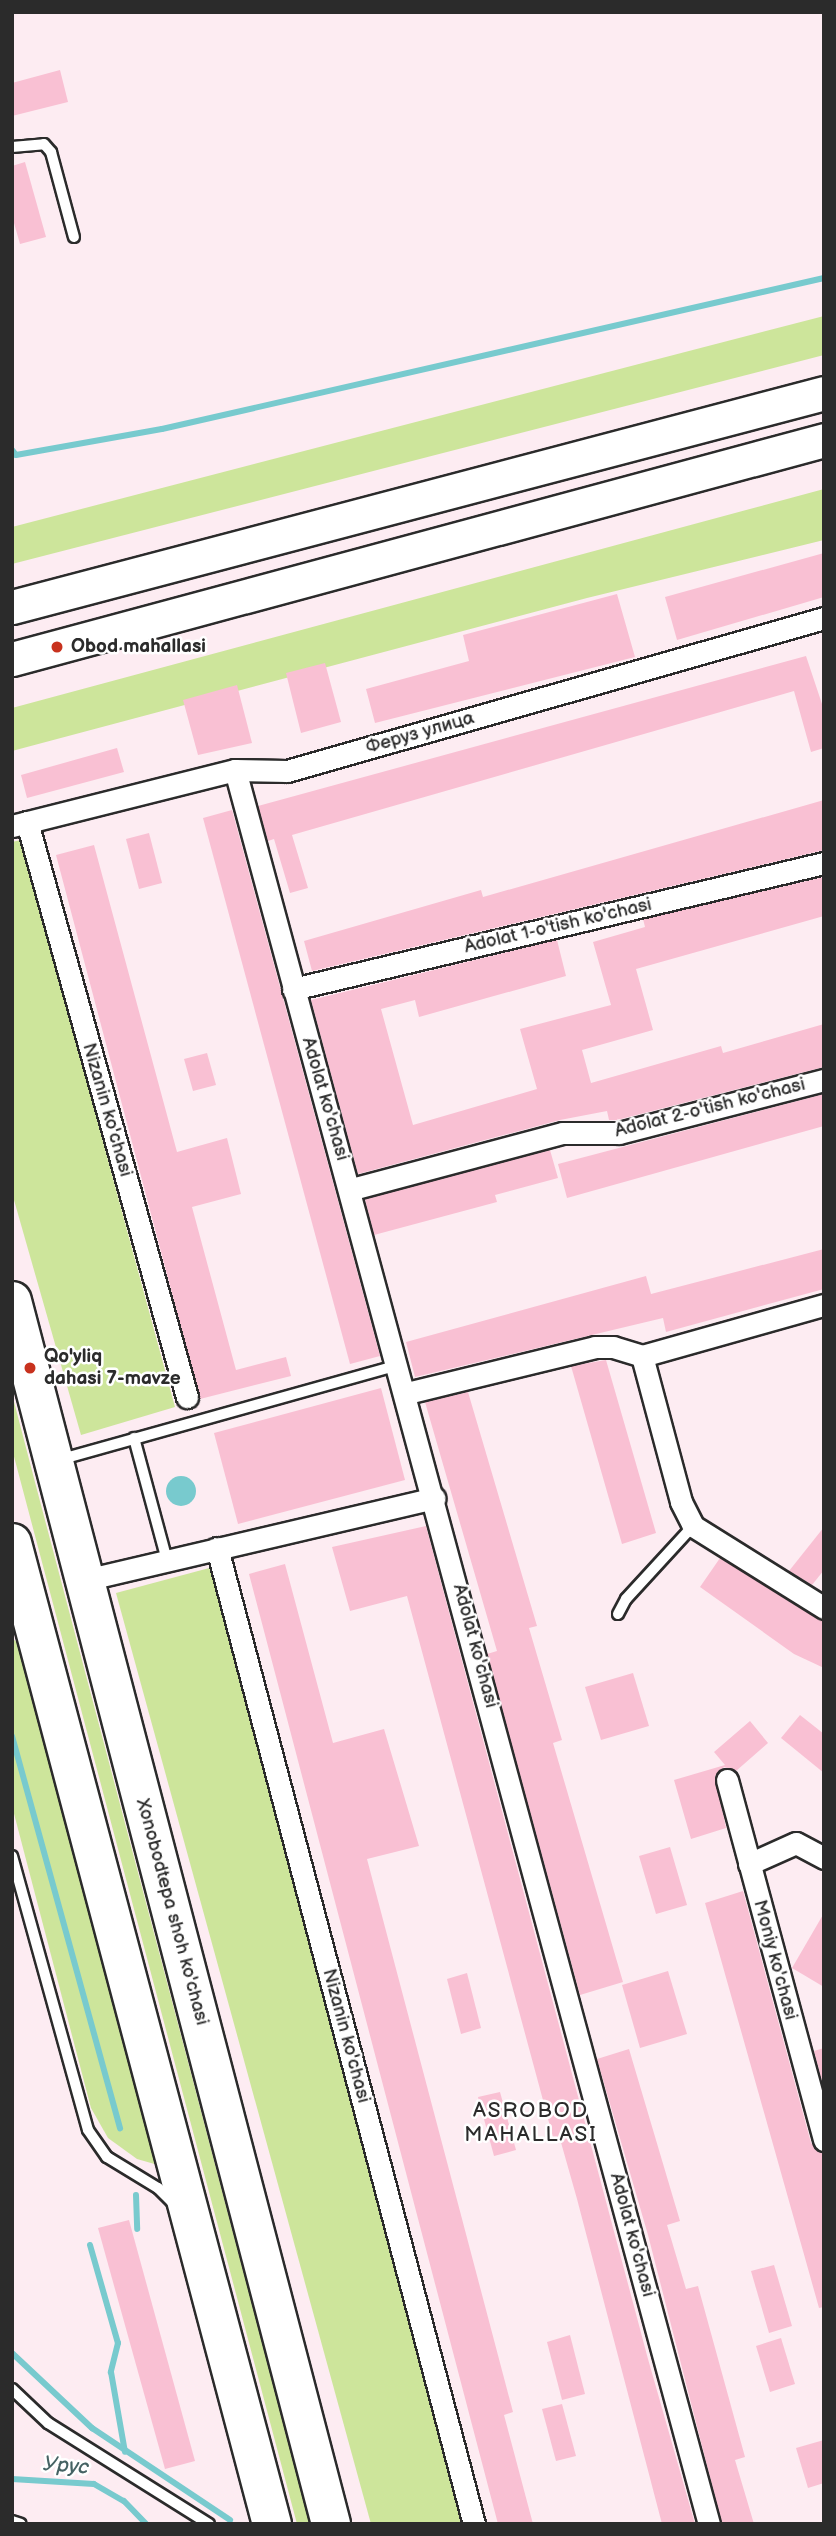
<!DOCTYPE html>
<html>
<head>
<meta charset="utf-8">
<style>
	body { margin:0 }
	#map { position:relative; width:836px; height:2536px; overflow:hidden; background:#fdecf2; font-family:"Balsamiq Sans",sans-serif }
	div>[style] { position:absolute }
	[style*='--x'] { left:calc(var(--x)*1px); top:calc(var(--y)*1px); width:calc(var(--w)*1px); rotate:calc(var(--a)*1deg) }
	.green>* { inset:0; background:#cde59b }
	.water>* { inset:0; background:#78cace }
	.round { border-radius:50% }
	.stream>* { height:6px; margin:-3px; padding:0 3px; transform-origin:3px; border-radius:3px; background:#78cace }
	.building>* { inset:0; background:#f9c0d3 }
	.roads { filter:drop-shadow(2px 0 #2b2b2b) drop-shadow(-2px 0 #2b2b2b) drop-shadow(0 2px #2b2b2b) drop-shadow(0 -2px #2b2b2b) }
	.lane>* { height:10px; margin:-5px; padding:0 5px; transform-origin:5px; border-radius:5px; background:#fff }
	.street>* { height:21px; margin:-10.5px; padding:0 10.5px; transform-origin:10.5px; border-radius:10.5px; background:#fff }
	.primary>* { height:33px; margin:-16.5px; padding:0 16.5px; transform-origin:16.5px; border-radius:16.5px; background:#fff }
	.highway>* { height:38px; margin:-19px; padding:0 19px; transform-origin:19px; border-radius:19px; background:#fff }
	.dots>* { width:19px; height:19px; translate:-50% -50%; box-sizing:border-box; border:4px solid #fff; border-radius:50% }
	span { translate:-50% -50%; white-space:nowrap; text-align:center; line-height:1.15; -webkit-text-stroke:5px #fff; paint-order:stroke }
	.poi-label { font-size:19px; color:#2b2b2b; font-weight:700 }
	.left { translate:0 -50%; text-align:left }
	.street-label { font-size:19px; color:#2b2b2b }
	.neighbourhood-label { font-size:21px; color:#2b2b2b; letter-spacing:2px }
	.water-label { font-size:21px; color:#466364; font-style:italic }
	.frame { position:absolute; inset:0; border:14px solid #2b2b2b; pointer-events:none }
</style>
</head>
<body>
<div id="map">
	<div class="green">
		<div style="clip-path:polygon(824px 316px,824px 355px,12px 564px,12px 527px)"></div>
		<div style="clip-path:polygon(824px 489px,824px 540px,587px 598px,12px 751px,12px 708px)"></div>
		<div style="clip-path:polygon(21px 840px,175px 1407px,81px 1435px,12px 1193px,12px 842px)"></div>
		<div style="clip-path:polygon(12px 1394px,36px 1486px,310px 2524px,297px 2524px,12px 1449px)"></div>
		<div style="clip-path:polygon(213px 1567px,463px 2524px,371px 2524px,116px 1593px)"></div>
		<div style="clip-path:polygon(12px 1638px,20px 1645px,158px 2165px,137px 2159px,108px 2138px,91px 2108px,12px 1806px)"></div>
	</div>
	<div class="water">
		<div class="round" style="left:166px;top:1476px;width:30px;height:30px"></div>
	</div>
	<div class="stream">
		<div style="--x:12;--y:450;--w:6;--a:51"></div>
		<div style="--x:16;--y:455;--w:148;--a:-10.1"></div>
		<div style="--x:162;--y:429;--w:679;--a:-12.85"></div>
		<div style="--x:12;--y:1736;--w:407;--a:74.6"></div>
		<div style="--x:136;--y:2195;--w:34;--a:88"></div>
		<div style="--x:90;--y:2245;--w:102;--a:74.1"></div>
		<div style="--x:118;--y:2343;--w:30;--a:104"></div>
		<div style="--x:111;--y:2372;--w:81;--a:80.1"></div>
		<div style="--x:12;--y:2353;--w:110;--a:43.2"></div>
		<div style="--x:92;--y:2428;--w:166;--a:33.7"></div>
		<div style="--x:12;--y:2479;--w:82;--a:3.5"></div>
		<div style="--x:94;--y:2484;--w:34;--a:30"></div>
		<div style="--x:124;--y:2501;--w:32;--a:46"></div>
	</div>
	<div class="building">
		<div style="clip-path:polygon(60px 70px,68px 102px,12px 116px,12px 83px)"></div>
		<div style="clip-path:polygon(25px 162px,46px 237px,20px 244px,12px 216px,12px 166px)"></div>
		<div style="clip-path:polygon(824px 553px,824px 597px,677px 640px,665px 597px)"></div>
		<div style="clip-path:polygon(617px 594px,635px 657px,375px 723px,366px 689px,469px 661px,463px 635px)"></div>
		<div style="clip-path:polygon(806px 656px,824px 710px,824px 748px,811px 752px,794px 691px,292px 835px,308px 888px,290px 893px,274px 839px,268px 841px,258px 806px)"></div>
		<div style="clip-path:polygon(325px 663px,341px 722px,301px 733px,286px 673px)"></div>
		<div style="clip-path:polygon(237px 685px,252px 743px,198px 755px,183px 700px)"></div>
		<div style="clip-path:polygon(117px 748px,124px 772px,27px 798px,21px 775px)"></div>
		<div style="clip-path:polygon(824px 800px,824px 850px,312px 971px,304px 941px,481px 890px,483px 897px)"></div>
		<div style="clip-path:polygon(232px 810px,380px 1356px,350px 1364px,203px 818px)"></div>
		<div style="clip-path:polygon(149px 833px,162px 883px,139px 889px,126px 839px)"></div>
		<div style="clip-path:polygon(94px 845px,177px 1152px,227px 1138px,241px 1194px,192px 1207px,236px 1370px,286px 1357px,291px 1376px,200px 1399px,56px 855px)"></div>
		<div style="clip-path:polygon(824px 877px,824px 916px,636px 969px,653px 1030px,582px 1050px,591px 1083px,721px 1046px,723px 1053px,824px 1024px,824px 1067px,617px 1120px,609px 1120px,607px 1111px,560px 1120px,358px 1174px,311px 1000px,557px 940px,566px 976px,419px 1017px,415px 1000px,381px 1009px,413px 1125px,537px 1089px,520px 1029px,611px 1005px,593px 942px,645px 927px,643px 919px)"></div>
		<div style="clip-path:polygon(207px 1053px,216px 1085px,193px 1091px,184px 1059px)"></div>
		<div style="clip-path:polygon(824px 1094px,824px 1126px,567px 1198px,558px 1164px)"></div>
		<div style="clip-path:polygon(550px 1150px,558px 1178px,495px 1195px,497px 1202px,374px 1235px,365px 1199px)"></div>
		<div style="clip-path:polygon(824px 1249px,824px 1289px,666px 1332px,663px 1318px,415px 1377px,406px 1342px,646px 1276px,651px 1294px)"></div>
		<div style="clip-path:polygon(606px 1360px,656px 1533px,622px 1544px,571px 1366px)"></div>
		<div style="clip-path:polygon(381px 1388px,405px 1480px,238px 1524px,214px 1433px)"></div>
		<div style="clip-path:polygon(468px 1392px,537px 1626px,529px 1628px,562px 1740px,553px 1743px,623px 1982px,580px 1995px,487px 1654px,497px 1651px,425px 1402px)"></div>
		<div style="clip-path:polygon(426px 1526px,648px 2359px,695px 2524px,662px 2524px,577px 2199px,560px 2139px,554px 2141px,407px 1596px,350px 1611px,332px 1547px)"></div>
		<div style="clip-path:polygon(824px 1527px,824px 1570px,812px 1585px,789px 1571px)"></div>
		<div style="clip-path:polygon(720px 1558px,824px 1621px,824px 1668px,794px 1654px,700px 1587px)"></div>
		<div style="clip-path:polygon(285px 1564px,333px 1743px,384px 1729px,419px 1846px,367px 1859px,513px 2412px,504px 2415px,533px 2524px,498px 2524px,280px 1692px,249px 1574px)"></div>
		<div style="clip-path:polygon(633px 1673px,649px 1726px,601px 1740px,585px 1687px)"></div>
		<div style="clip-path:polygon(800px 1715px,824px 1734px,824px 1773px,781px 1738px)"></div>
		<div style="clip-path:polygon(750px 1721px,768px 1743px,736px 1771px,724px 1767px,715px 1776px,726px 1828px,691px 1839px,674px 1780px,725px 1765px,714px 1752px)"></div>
		<div style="clip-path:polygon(670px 1847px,687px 1905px,656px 1914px,639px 1856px)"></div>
		<div style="clip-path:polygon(743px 1891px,811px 2143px,824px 2153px,824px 2307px,819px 2308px,805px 2258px,705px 1903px)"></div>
		<div style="clip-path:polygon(824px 1913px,824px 1987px,792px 1968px)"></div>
		<div style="clip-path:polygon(668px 1971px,687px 2034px,640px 2048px,622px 1985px)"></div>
		<div style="clip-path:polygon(467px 1973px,481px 2028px,461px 2034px,447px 1979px)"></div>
		<div style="clip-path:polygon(824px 2048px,824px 2089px,814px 2051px)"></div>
		<div style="clip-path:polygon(629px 2049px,680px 2221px,667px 2225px,686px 2289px,698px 2286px,745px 2457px,735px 2460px,754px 2524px,722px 2524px,648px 2235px,597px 2059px)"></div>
		<div style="clip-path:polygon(500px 2092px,516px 2150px,494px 2156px,478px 2097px)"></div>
		<div style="clip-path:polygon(129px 2220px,195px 2461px,165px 2469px,98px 2228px)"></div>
		<div style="clip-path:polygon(774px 2265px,792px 2326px,769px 2333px,751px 2271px)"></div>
		<div style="clip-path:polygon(570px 2335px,585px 2394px,562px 2400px,547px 2342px)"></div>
		<div style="clip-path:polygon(781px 2338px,795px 2384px,770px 2392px,756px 2346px)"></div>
		<div style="clip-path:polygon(562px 2404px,576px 2456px,556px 2461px,542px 2409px)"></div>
		<div style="clip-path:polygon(824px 2440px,824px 2483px,808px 2488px,796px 2448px)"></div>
	</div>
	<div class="roads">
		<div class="lane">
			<div style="--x:12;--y:147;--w:32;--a:-5"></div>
			<div style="--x:44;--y:144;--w:11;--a:49"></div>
			<div style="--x:51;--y:152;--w:88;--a:74.9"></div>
			<div style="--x:134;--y:1438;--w:126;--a:74.9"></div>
			<div style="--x:62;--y:1459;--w:350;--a:-15.6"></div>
			<div style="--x:618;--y:1614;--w:17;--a:-62"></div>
			<div style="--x:626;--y:1599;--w:99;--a:-47.5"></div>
			<div style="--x:12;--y:1856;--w:284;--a:74.5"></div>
			<div style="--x:88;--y:2130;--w:33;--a:55"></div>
			<div style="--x:107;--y:2157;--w:60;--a:31.3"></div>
			<div style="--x:158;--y:2188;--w:23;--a:45"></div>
			<div style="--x:12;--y:2389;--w:50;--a:43.4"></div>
			<div style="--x:48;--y:2423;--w:190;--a:32.1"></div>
			<div style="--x:12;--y:2521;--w:9;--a:18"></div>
		</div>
		<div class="street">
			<div style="--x:235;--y:770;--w:1817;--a:74.88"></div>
			<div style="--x:27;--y:822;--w:597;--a:74.45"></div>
			<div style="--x:12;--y:826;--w:230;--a:-14.1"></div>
			<div style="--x:235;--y:770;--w:52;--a:1.1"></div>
			<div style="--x:287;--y:771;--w:558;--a:-15.9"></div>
			<div style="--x:293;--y:989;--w:546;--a:-13.35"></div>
			<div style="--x:352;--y:1189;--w:218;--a:-14.9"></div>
			<div style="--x:563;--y:1133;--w:56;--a:0"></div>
			<div style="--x:619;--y:1133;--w:212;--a:-14.5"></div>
			<div style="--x:642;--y:1356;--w:151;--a:75"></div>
			<div style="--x:681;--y:1502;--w:27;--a:63"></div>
			<div style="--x:693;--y:1526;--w:155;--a:32"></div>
			<div style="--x:407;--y:1393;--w:194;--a:-13.7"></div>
			<div style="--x:595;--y:1347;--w:18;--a:0"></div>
			<div style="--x:613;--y:1347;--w:30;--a:17"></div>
			<div style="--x:642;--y:1356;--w:189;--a:-15.7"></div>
			<div style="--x:217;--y:1548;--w:1009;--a:75.25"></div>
			<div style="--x:85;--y:1580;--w:359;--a:-13.2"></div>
			<div style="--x:727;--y:1780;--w:373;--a:74.9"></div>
			<div style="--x:749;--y:1864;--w:51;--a:-24.1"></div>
			<div style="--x:796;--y:1843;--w:32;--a:28"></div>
		</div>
		<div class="primary">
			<div style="--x:12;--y:607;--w:840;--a:-14.76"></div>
			<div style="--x:12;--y:659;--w:841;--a:-15.09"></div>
		</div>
		<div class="highway">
			<div style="--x:12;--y:1301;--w:1264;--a:75.38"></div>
			<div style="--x:12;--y:1543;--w:1015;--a:75.16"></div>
		</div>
	</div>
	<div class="dots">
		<div style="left:57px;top:647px;background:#c8321e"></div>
		<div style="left:30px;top:1368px;background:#c8321e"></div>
	</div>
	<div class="poi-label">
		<span class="left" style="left:71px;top:647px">Obod mahallasi</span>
		<span class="left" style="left:44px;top:1368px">Qo'yliq<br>dahasi 7-mavze</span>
	</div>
	<div class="street-label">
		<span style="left:420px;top:733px;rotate:-16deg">Феруз улица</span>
		<span style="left:558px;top:926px;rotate:-13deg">Adolat 1-o'tish ko'chasi</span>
		<span style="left:325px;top:1099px;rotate:74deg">Adolat ko'chasi</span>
		<span style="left:710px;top:1108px;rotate:-14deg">Adolat 2-o'tish ko'chasi</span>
		<span style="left:107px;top:1110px;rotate:74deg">Nizanin ko'chasi</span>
		<span style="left:475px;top:1646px;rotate:75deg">Adolat ko'chasi</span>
		<span style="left:172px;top:1912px;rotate:75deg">Xonobodtepa shoh ko'chasi</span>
		<span style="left:775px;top:1960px;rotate:75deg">Moniy ko'chasi</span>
		<span style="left:346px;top:2036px;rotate:75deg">Nizanin ko'chasi</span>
		<span style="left:632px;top:2235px;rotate:75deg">Adolat ko'chasi</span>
	</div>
	<div class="neighbourhood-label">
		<span style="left:531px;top:2123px">ASROBOD<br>MAHALLASI</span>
	</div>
	<div class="water-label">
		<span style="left:66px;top:2466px;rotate:5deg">Урус</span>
	</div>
	<div class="frame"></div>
</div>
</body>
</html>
